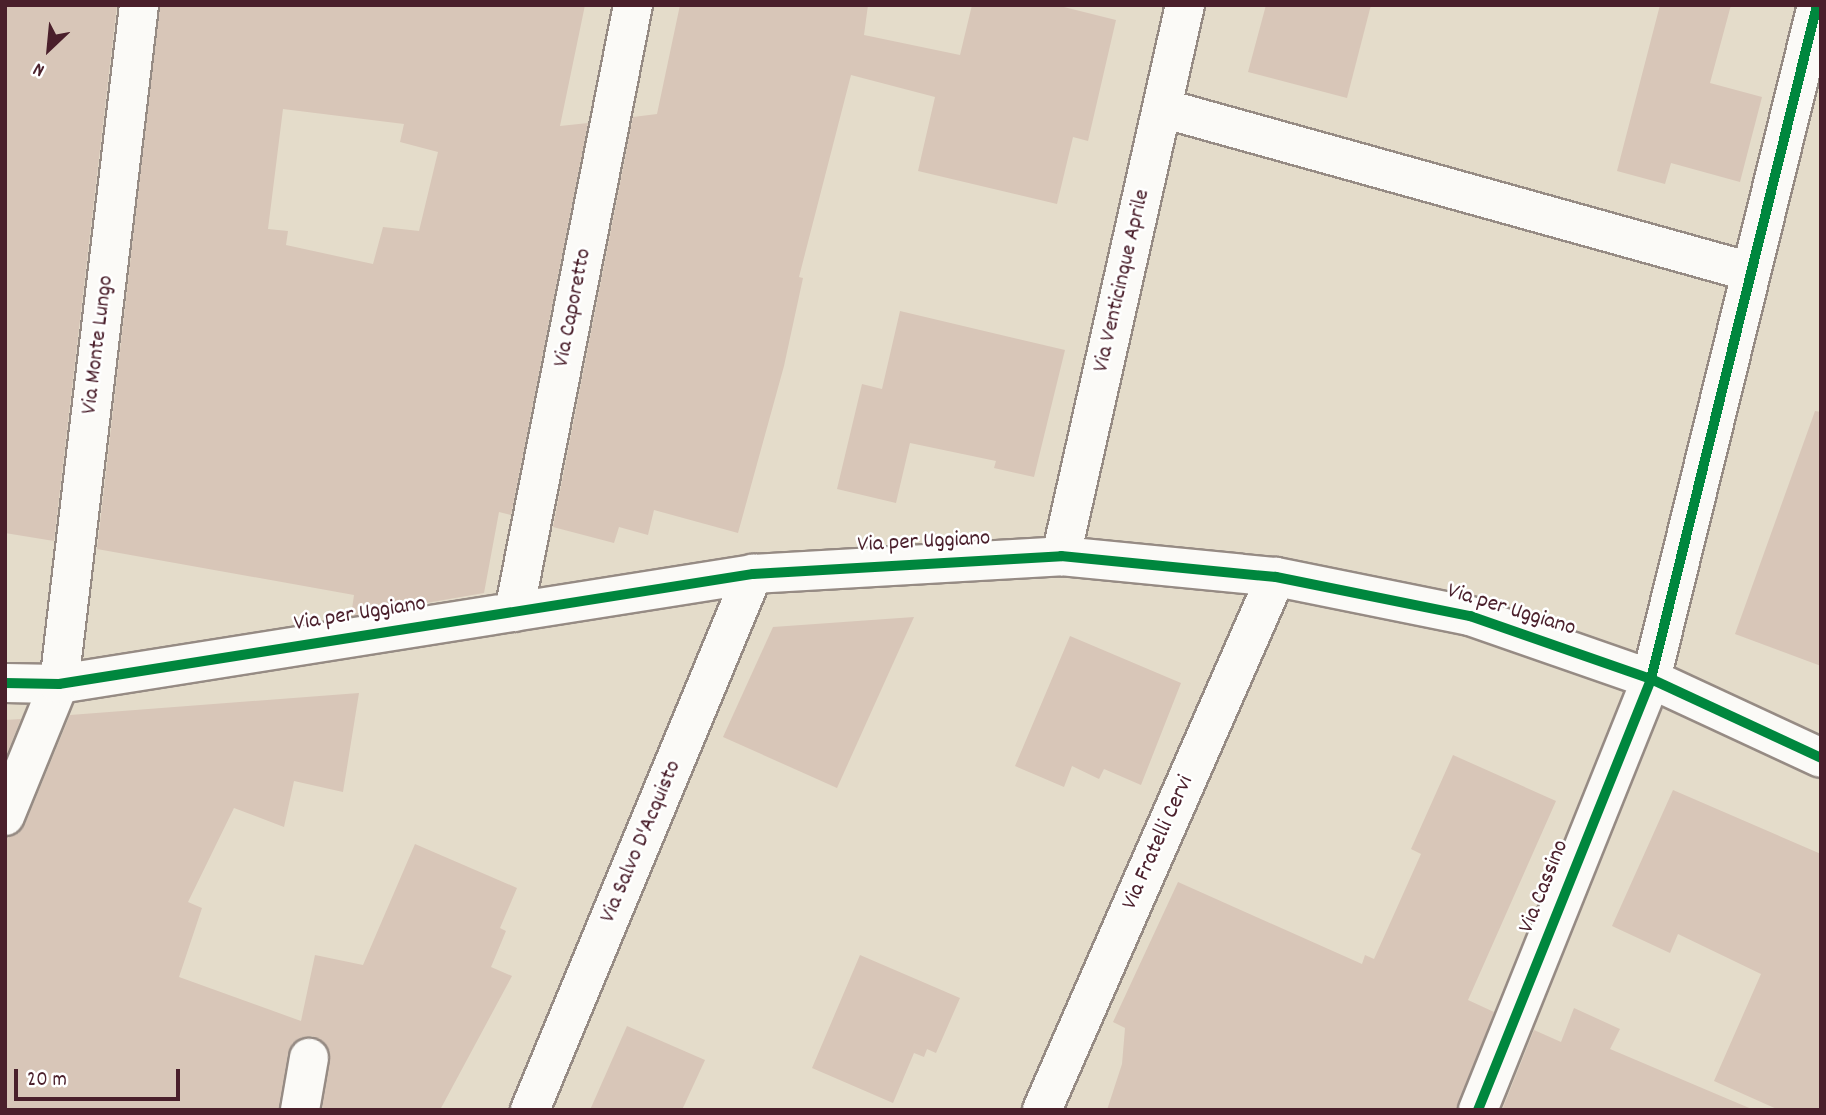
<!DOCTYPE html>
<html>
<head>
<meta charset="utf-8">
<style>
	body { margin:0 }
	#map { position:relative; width:1826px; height:1115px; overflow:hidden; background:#e4dcca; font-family:Dekko,sans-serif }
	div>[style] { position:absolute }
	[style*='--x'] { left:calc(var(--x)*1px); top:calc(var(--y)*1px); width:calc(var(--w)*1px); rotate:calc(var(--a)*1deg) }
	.building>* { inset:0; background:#d8c6b8 }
	.roads { filter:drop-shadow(2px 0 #968b84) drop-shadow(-2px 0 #968b84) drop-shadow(0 2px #968b84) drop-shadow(0 -2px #968b84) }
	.minor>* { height:38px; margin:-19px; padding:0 19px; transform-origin:19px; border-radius:19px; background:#fbfaf7 }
	.cycleway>* { height:10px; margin:-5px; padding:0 5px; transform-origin:5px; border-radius:5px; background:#00873e }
	span { translate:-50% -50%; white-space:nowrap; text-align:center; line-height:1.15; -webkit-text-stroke:5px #fff; paint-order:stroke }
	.street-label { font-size:23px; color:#4a1f2b }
	.frame { position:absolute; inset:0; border:7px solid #4a1f2b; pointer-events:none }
	.north { position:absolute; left:14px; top:14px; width:70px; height:70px; -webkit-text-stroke:5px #fff; paint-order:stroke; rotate:206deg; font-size:19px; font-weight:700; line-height:28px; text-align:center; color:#4a1f2b }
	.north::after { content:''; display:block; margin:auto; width:24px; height:32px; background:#4a1f2b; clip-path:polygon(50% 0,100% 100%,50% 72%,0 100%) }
	.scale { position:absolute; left:14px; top:1069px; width:166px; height:32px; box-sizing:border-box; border:4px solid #4a1f2b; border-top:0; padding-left:9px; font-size:21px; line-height:24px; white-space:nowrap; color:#4a1f2b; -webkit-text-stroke:5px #fff; paint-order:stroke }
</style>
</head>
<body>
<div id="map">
	<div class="building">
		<div style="clip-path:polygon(5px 5px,117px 5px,54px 541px,5px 533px)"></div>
		<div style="clip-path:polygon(evenodd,160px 5px,585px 5px,560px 126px,588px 123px,511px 515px,499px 512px,484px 593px,351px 616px,354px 595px,97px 549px,160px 5px,283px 109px,404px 124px,400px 142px,438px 152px,419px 231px,383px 227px,373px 264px,286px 245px,288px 231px,268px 229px,283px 109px)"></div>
		<div style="clip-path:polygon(680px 5px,868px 5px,864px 35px,960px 55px,972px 5px,1056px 5px,1116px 20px,1088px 141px,1073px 137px,1057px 204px,918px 171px,935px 97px,851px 75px,799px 277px,803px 278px,784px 366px,738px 533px,654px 510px,648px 535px,619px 527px,614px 543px,553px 527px,633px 117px,657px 114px)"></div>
		<div style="clip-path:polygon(1266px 5px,1371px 5px,1347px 98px,1248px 72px)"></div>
		<div style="clip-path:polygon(1660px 5px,1731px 5px,1710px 83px,1762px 97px,1740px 182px,1671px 163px,1665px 184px,1617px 171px)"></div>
		<div style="clip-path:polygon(900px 311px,1065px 350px,1034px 477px,994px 468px,996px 461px,910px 443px,896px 503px,837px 489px,862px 384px,882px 389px)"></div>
		<div style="clip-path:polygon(1815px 411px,1821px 412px,1821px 666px,1735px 634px)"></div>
		<div style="clip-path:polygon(914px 617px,837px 788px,723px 737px,773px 627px)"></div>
		<div style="clip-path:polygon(1070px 636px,1181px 683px,1141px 785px,1104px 769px,1099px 779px,1072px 766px,1064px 787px,1015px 766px)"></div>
		<div style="clip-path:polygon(359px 693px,343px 792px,294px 781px,284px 827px,234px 808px,188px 902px,202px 908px,179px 977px,301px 1021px,315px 955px,363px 965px,415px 844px,517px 888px,500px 928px,506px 931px,491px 967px,512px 976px,440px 1110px,322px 1110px,330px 1051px,312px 1036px,301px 1038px,288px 1054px,279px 1110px,5px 1110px,5px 837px,18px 834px,25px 824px,70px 715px)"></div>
		<div style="clip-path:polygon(21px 719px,5px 758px,5px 720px)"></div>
		<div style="clip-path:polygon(1453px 755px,1556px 801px,1468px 1000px,1494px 1012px,1457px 1110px,1107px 1110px,1122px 1064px,1125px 1028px,1113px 1022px,1178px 882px,1362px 964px,1365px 955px,1374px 959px,1421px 854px,1411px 849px)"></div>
		<div style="clip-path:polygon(1673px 790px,1821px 854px,1821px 1110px,1779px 1110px,1714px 1081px,1761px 974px,1678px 934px,1670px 953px,1612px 926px)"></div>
		<div style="clip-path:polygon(860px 955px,960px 998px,936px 1053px,927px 1049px,924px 1057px,914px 1053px,893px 1103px,812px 1068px)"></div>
		<div style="clip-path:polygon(1574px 1008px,1620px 1029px,1610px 1049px,1754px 1110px,1502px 1110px,1534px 1030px,1561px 1042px)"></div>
		<div style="clip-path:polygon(627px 1026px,705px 1060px,682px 1110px,590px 1110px)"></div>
	</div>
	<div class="roads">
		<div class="minor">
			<div style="--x:1162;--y:108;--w:611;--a:15.56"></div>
			<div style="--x:1061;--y:556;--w:565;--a:-77.32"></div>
			<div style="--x:514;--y:612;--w:619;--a:-78.91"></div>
			<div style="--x:5;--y:683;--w:54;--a:1.1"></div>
			<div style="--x:59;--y:684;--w:703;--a:-9.01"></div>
			<div style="--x:753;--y:574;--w:309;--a:-3.3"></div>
			<div style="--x:1061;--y:556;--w:216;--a:5.6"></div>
			<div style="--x:1276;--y:577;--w:198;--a:11.4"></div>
			<div style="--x:1470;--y:616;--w:192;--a:19.2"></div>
			<div style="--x:1651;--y:679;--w:187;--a:24.9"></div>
			<div style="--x:5;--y:816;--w:143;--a:-67.8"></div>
			<div style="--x:59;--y:684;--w:684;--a:-83.28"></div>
			<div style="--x:300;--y:1110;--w:53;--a:-80.2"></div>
			<div style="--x:530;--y:1110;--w:581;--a:-67.41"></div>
			<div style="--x:1042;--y:1110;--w:582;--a:-66.3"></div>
			<div style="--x:1478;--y:1110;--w:464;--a:-68.1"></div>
			<div style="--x:1651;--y:679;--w:694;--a:-76.16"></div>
		</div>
	</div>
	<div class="cycleway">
		<div style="--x:5;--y:683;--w:54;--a:1.1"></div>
		<div style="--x:59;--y:684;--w:703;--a:-9.01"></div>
		<div style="--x:753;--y:574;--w:309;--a:-3.3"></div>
		<div style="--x:1061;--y:556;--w:216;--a:5.6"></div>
		<div style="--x:1276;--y:577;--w:198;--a:11.4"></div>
		<div style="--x:1470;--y:616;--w:192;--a:19.2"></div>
		<div style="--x:1651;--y:679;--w:187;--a:24.9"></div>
		<div style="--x:1478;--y:1110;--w:464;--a:-68.1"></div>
		<div style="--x:1651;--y:679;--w:694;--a:-76.16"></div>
	</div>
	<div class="street-label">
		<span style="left:1123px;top:281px;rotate:-77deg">Via Venticinque Aprile</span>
		<span style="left:574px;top:308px;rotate:-79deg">Via Caporetto</span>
		<span style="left:99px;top:345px;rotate:-83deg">Via Monte Lungo</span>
		<span style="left:924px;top:543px;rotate:-3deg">Via per Uggiano</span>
		<span style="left:1511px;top:611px;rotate:17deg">Via per Uggiano</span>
		<span style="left:360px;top:615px;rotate:-9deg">Via per Uggiano</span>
		<span style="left:642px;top:842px;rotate:-67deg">Via Salvo D'Acquisto</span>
		<span style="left:1159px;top:843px;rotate:-66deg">Via Fratelli Cervi</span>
		<span style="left:1545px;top:887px;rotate:-68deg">Via Cassino</span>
	</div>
	<div class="frame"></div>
	<div class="north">N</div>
	<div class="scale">20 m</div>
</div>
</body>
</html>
